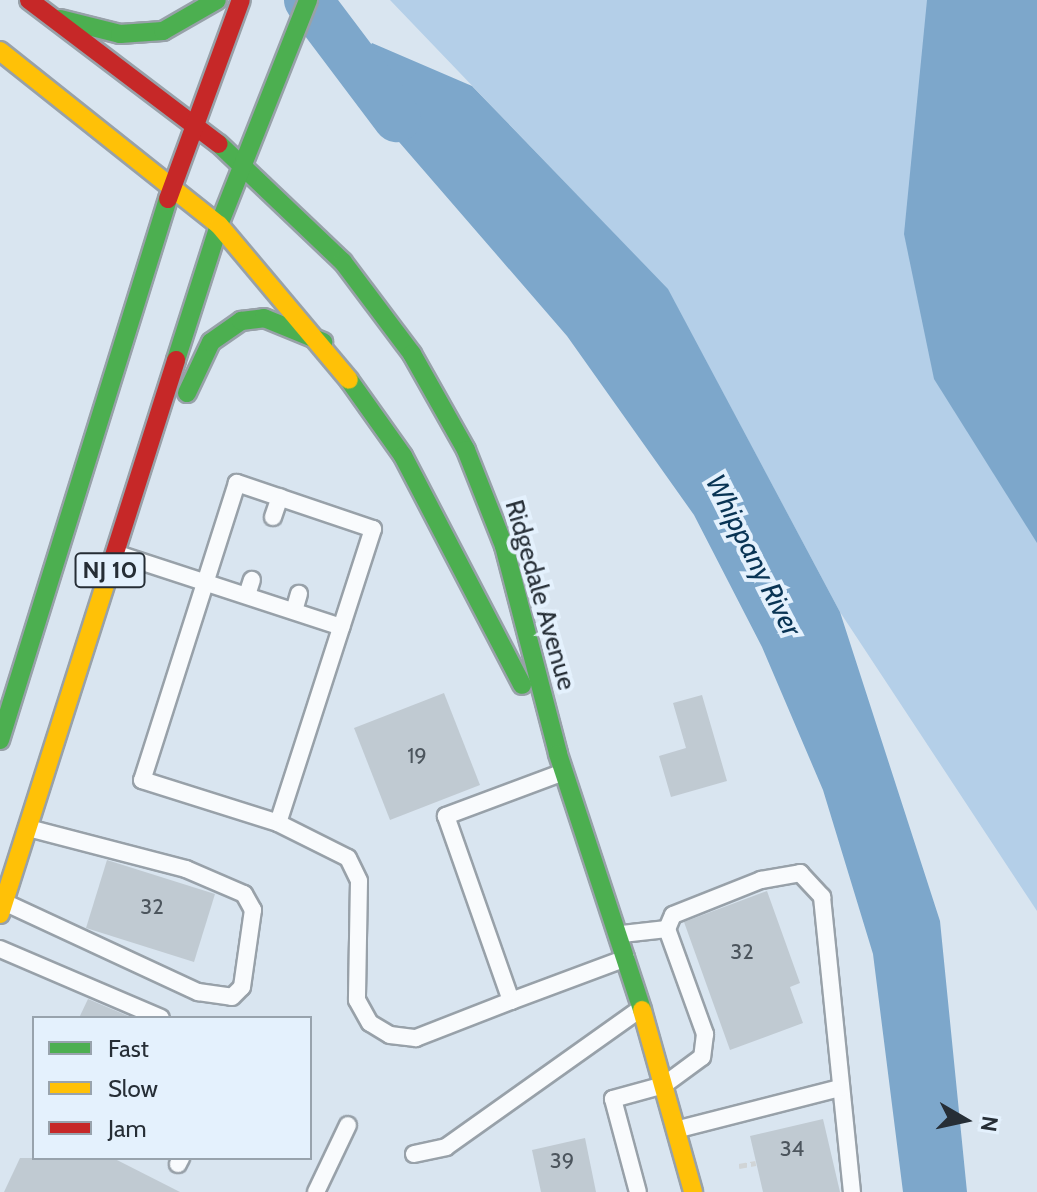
<!DOCTYPE html>
<html>
<head>
<meta charset="utf-8">
<style>
	body { margin:0 }
	#map { position:relative; width:1037px; height:1192px; overflow:hidden; background:#d9e5f0; font-family:Cabin,sans-serif }
	div>[style] { position:absolute }
	[style*='--x'] { left:calc(var(--x)*1px); top:calc(var(--y)*1px); width:calc(var(--w)*1px); rotate:calc(var(--a)*1deg) }
	.green>* { inset:0; background:#b4cfe8 }
	.water>* { inset:0; background:#7da7cb }
	.river>* { height:48px; margin:-24px; padding:0 24px; transform-origin:24px; border-radius:24px; background:#7da7cb }
	.building>* { inset:0; background:#c0cad2 }
	.path>* { height:5px; margin-top:-2.5px; transform-origin:0; background:repeating-linear-gradient(90deg,#d0d4d6 0 8px,transparent 0 12px) }
	.roads { filter:drop-shadow(2px 0 #98a1a9) drop-shadow(-2px 0 #98a1a9) drop-shadow(0 2px #98a1a9) drop-shadow(0 -2px #98a1a9) }
	.lane>* { height:16px; margin:-8px; padding:0 8px; transform-origin:8px; border-radius:8px; background:#f9fbfd }
	.fast>* { height:18px; margin:-9px; padding:0 9px; transform-origin:9px; border-radius:9px; background:#4caf50 }
	.slow>* { height:18px; margin:-9px; padding:0 9px; transform-origin:9px; border-radius:9px; background:#ffc107 }
	.jam>* { height:18px; margin:-9px; padding:0 9px; transform-origin:9px; border-radius:9px; background:#c62828 }
	span { translate:-50% -50%; white-space:nowrap; text-align:center; line-height:1.15; -webkit-text-stroke:8px #e4f1fd; paint-order:stroke }
	.number-label { font-size:22px; color:#4c555d }
	.number-label span { -webkit-text-stroke-width:0 }
	.shield-label span { padding:2px 6px; background:#e4f1fd; border:2px solid; border-radius:6px; -webkit-text-stroke-width:0 }
	.shield-label { font-size:24px; color:#262e36; font-weight:700 }
	.street-label { font-size:26px; color:#262e36 }
	.water-label { font-size:28px; color:#093454; font-style:italic }
	.legend { position:absolute; left:32px; top:1016px; width:280px; height:144px; box-sizing:border-box; background:#e4f1fd; border:2px solid #98a3ad; margin:0; padding:10px 14px; list-style:none; font-size:24px; color:#262e36 }
	.legend li { display:flex; align-items:center; gap:16px; height:40px }
	.legend b { width:40px; border:2px solid #98a3ad }
	.north { position:absolute; left:925px; top:1080px; width:80px; height:80px; -webkit-text-stroke:6px #e4f1fd; paint-order:stroke; rotate:99deg; font-size:22px; font-weight:700; line-height:32px; text-align:center; color:#262e36 }
	.north::after { content:''; display:block; margin:auto; width:28px; height:36px; background:#262e36; clip-path:polygon(50% 0,100% 100%,50% 72%,0 100%) }
</style>
</head>
<body>
<div id="map">
	<div class="green">
		<div style="clip-path:polygon(390px 0,1037px 0,1037px 911px,840px 612px,668px 290px)"></div>
	</div>
	<div class="water">
		<div style="clip-path:polygon(927px 0,1037px 0,1037px 543px,934px 379px,904px 234px)"></div>
		<div style="clip-path:polygon(372px 43px,472px 86px,668px 289px,840px 612px,940px 921px,967px 1192px,903px 1192px,873px 954px,823px 790px,762px 647px,694px 515px,567px 336px,348px 83px)"></div>
	</div>
	<div class="river">
		<div style="--x:308;--y:0;--w:148;--a:53"></div>
	</div>
	<div class="building">
		<div style="clip-path:polygon(444px 693px,480px 785px,390px 820px,354px 728px)"></div>
		<div style="clip-path:polygon(702px 695px,727px 781px,671px 797px,659px 756px,686px 748px,673px 703px)"></div>
		<div style="clip-path:polygon(107px 860px,215px 894px,194px 962px,86px 928px)"></div>
		<div style="clip-path:polygon(767px 891px,800px 983px,790px 987px,803px 1023px,730px 1050px,684px 922px)"></div>
		<div style="clip-path:polygon(88px 999px,133px 1018px,79px 1018px)"></div>
		<div style="clip-path:polygon(823px 1119px,840px 1192px,763px 1192px,750px 1136px)"></div>
		<div style="clip-path:polygon(585px 1138px,596px 1192px,541px 1192px,532px 1150px)"></div>
		<div style="clip-path:polygon(20px 1158px,113px 1158px,180px 1192px,4px 1192px)"></div>
	</div>
	<div class="path">
		<div style="--x:739;--y:1166;--w:17;--a:-10"></div>
	</div>
	<div class="roads">
		<div class="lane">
			<div style="--x:273;--y:517;--w:21;--a:-71"></div>
			<div style="--x:118;--y:554;--w:235;--a:18.1"></div>
			<div style="--x:247;--y:595;--w:16;--a:-72"></div>
			<div style="--x:294;--y:611;--w:18;--a:-74"></div>
			<div style="--x:561;--y:773;--w:123;--a:159.5"></div>
			<div style="--x:446;--y:816;--w:196;--a:70.6"></div>
			<div style="--x:511;--y:1001;--w:123;--a:-20.5"></div>
			<div style="--x:278;--y:823;--w:309;--a:-72.1"></div>
			<div style="--x:373;--y:529;--w:144;--a:-161.3"></div>
			<div style="--x:237;--y:483;--w:312;--a:107.7"></div>
			<div style="--x:142;--y:780;--w:143;--a:17.5"></div>
			<div style="--x:278;--y:823;--w:78;--a:26.6"></div>
			<div style="--x:348;--y:858;--w:25;--a:64"></div>
			<div style="--x:359;--y:881;--w:119;--a:91"></div>
			<div style="--x:357;--y:1000;--w:26;--a:61"></div>
			<div style="--x:370;--y:1023;--w:23;--a:31"></div>
			<div style="--x:390;--y:1035;--w:26;--a:7"></div>
			<div style="--x:416;--y:1038;--w:102;--a:-21.3"></div>
			<div style="--x:6;--y:903;--w:212;--a:24.9"></div>
			<div style="--x:198;--y:992;--w:34;--a:8"></div>
			<div style="--x:232;--y:997;--w:14;--a:-45"></div>
			<div style="--x:242;--y:987;--w:78;--a:-81.9"></div>
			<div style="--x:253;--y:910;--w:18;--a:-119"></div>
			<div style="--x:244;--y:894;--w:63;--a:-156.7"></div>
			<div style="--x:186;--y:869;--w:162;--a:-165.4"></div>
			<div style="--x:667;--y:929;--w:15;--a:-67"></div>
			<div style="--x:673;--y:915;--w:95;--a:-21.7"></div>
			<div style="--x:761;--y:880;--w:40;--a:-10"></div>
			<div style="--x:800;--y:873;--w:33;--a:47"></div>
			<div style="--x:822;--y:897;--w:297;--a:84.2"></div>
			<div style="--x:622;--y:934;--w:45;--a:-6.3"></div>
			<div style="--x:667;--y:929;--w:112;--a:70.1"></div>
			<div style="--x:705;--y:1034;--w:23;--a:97"></div>
			<div style="--x:702;--y:1057;--w:47;--a:143.6"></div>
			<div style="--x:664;--y:1085;--w:53;--a:164.6"></div>
			<div style="--x:613;--y:1099;--w:96;--a:75"></div>
			<div style="--x:0;--y:949;--w:175;--a:23.2"></div>
			<div style="--x:679;--y:1129;--w:166;--a:-14.3"></div>
			<div style="--x:414;--y:1154;--w:33;--a:-12"></div>
			<div style="--x:446;--y:1147;--w:238;--a:-35.4"></div>
			<div style="--x:178;--y:1164;--w:7;--a:-63"></div>
			<div style="--x:316;--y:1192;--w:74;--a:-64.5"></div>
		</div>
		<div class="fast">
			<div style="--x:60;--y:19;--w:62;--a:14"></div>
			<div style="--x:120;--y:34;--w:43;--a:-4"></div>
			<div style="--x:163;--y:31;--w:62;--a:-29.9"></div>
			<div style="--x:219;--y:144;--w:171;--a:43.6"></div>
			<div style="--x:343;--y:262;--w:115;--a:53.1"></div>
			<div style="--x:412;--y:354;--w:110;--a:60.6"></div>
			<div style="--x:466;--y:450;--w:103;--a:68.4"></div>
			<div style="--x:504;--y:546;--w:215;--a:75.4"></div>
			<div style="--x:558;--y:754;--w:269;--a:71.8"></div>
			<div style="--x:176;--y:360;--w:142;--a:-72.3"></div>
			<div style="--x:219;--y:225;--w:242;--a:-68.4"></div>
			<div style="--x:349;--y:380;--w:93;--a:54.6"></div>
			<div style="--x:403;--y:456;--w:258;--a:62.5"></div>
			<div style="--x:187;--y:393;--w:56;--a:-64.8"></div>
			<div style="--x:211;--y:342;--w:37;--a:-35"></div>
			<div style="--x:241;--y:321;--w:23;--a:-7"></div>
			<div style="--x:264;--y:318;--w:64;--a:22.1"></div>
			<div style="--x:0;--y:740;--w:566;--a:-72.75"></div>
		</div>
		<div class="slow">
			<div style="--x:0;--y:51;--w:280;--a:38.5"></div>
			<div style="--x:219;--y:225;--w:202;--a:50"></div>
			<div style="--x:0;--y:914;--w:369;--a:-72.3"></div>
			<div style="--x:642;--y:1010;--w:189;--a:74.3"></div>
		</div>
		<div class="jam">
			<div style="--x:29;--y:0;--w:238;--a:37.2"></div>
			<div style="--x:168;--y:199;--w:212;--a:-69.9"></div>
			<div style="--x:112;--y:562;--w:212;--a:-72.4"></div>
		</div>
	</div>
	<div class="number-label">
		<span style="left:417px;top:756px">19</span>
		<span style="left:152px;top:907px">32</span>
		<span style="left:742px;top:952px">32</span>
		<span style="left:792px;top:1149px">34</span>
		<span style="left:562px;top:1161px">39</span>
	</div>
	<div class="shield-label">
		<span style="left:110px;top:570px">NJ 10</span>
	</div>
	<div class="street-label">
		<span style="left:540px;top:595px;rotate:74deg">Ridgedale Avenue</span>
	</div>
	<div class="water-label">
		<span style="left:754px;top:555px;rotate:63deg">Whippany River</span>
	</div>
	<ul class="legend">
	<li><b style="height:10px;background:#4caf50"></b>Fast</li>
	<li><b style="height:10px;background:#ffc107"></b>Slow</li>
	<li><b style="height:10px;background:#c62828"></b>Jam</li>
	</ul>
	<div class="north">N</div>
</div>
</body>
</html>
